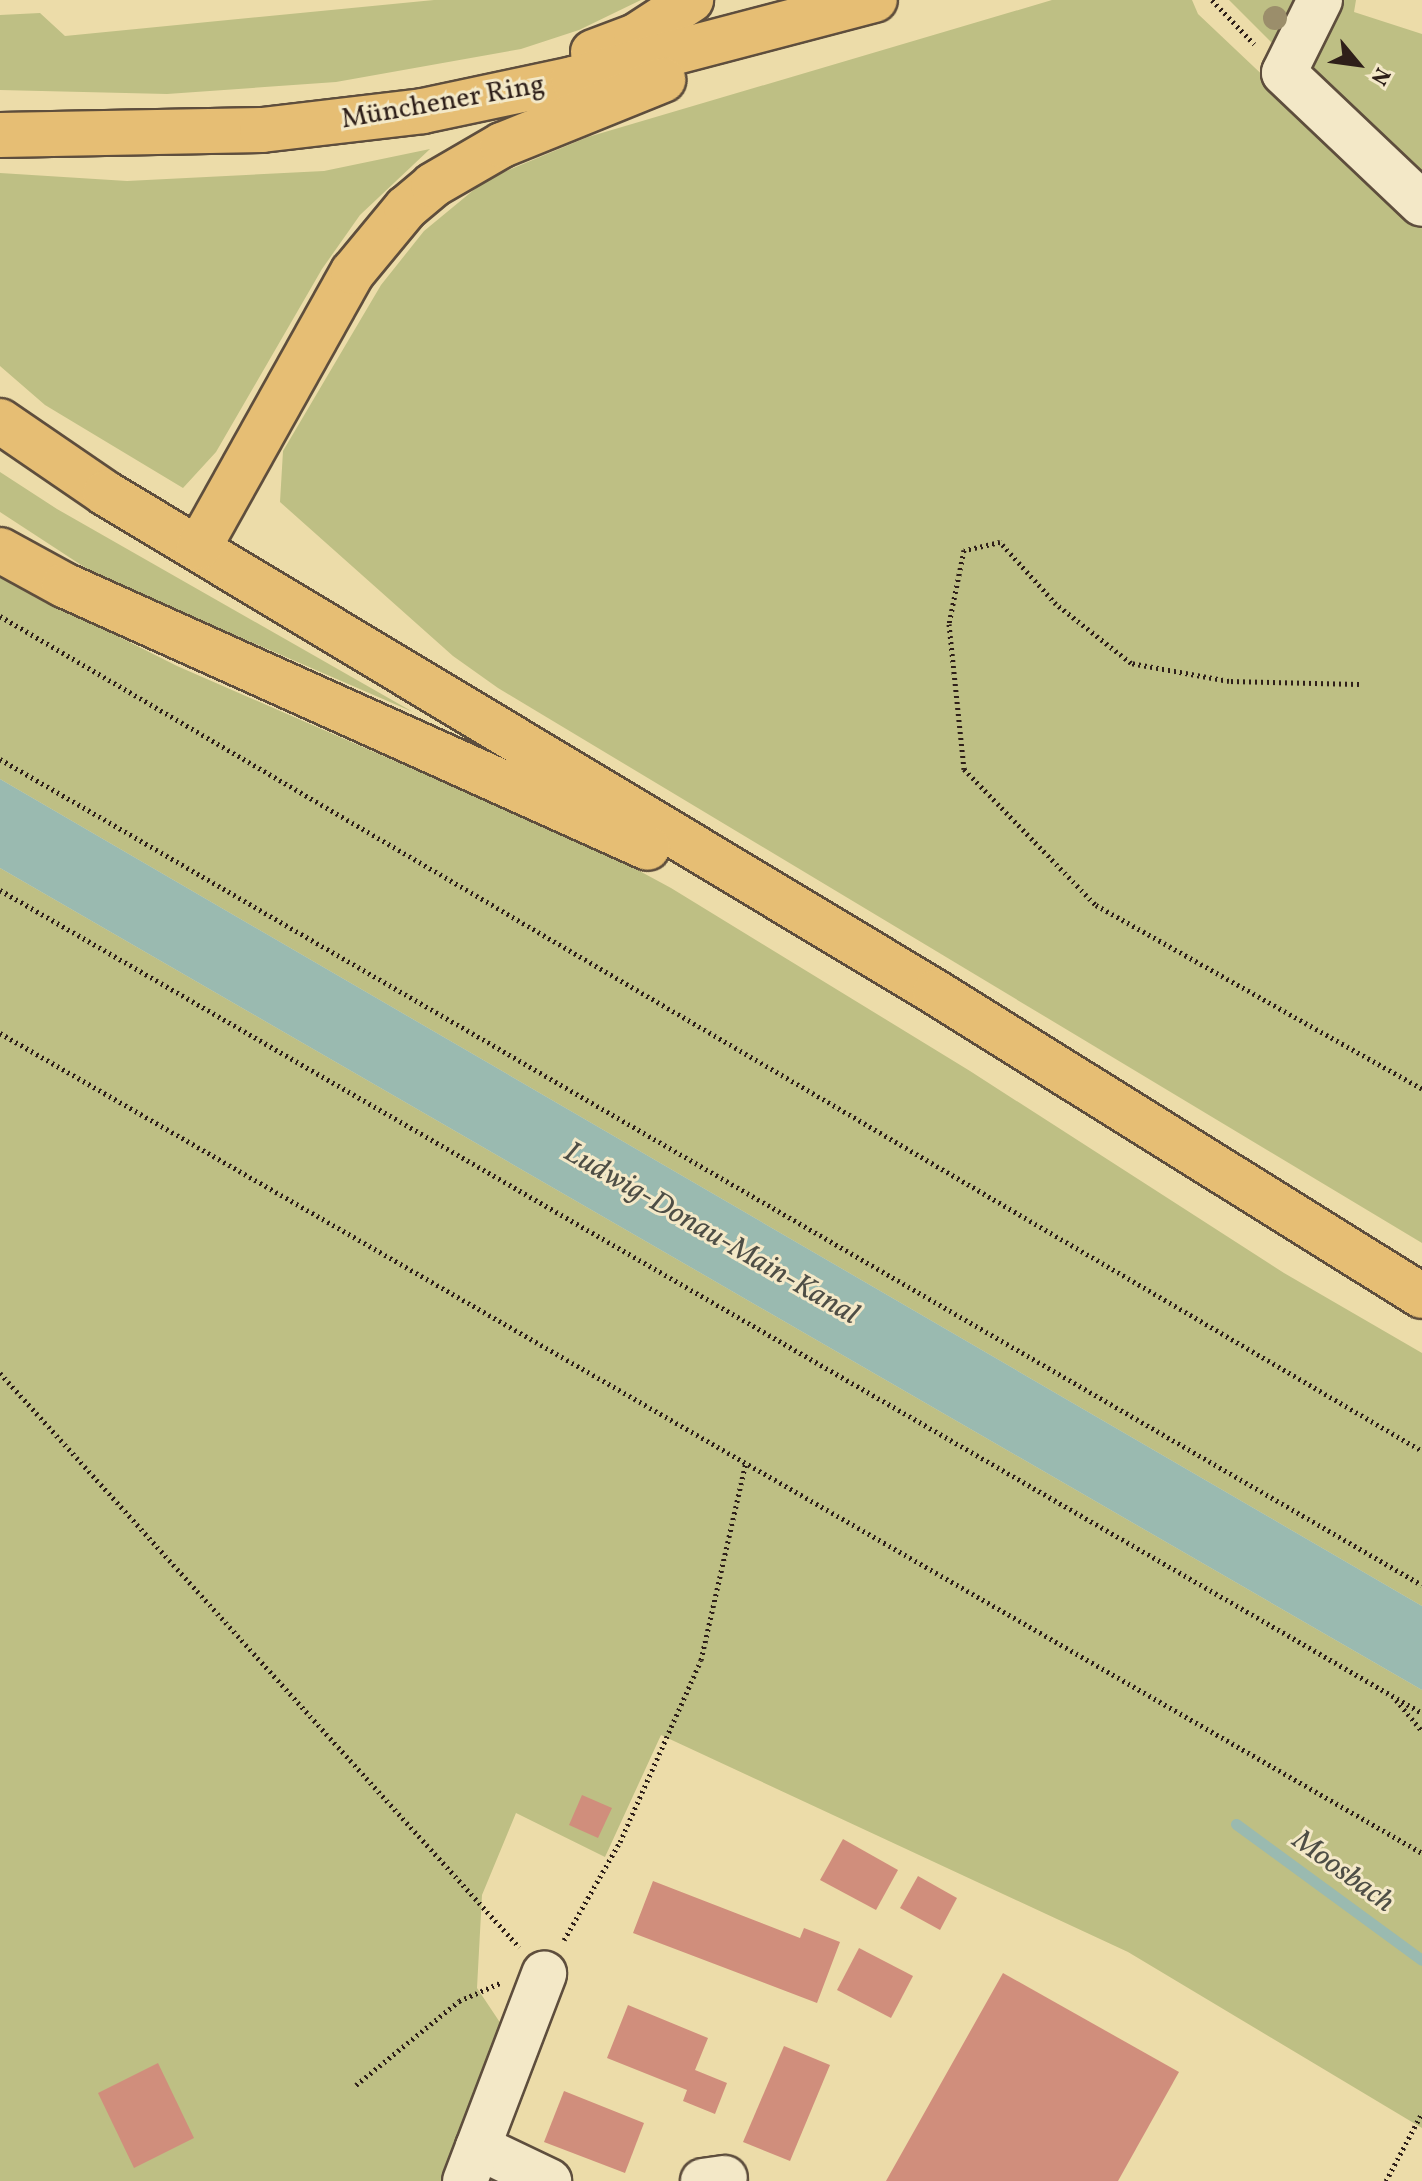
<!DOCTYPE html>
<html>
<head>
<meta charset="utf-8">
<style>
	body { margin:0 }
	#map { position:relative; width:1422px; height:2181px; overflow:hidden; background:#ecdca9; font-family:Vollkorn,serif }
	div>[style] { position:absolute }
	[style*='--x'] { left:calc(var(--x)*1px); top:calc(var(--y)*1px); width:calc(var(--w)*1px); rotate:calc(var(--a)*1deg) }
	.green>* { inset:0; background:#bebf84 }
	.water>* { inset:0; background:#9abab0 }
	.stream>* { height:11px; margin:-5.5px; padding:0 5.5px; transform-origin:5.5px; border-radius:5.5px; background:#9abab0 }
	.building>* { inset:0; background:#d08e7c }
	.path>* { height:5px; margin-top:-2.5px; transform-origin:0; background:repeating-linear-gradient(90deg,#2e1f19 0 2px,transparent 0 6px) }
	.roads { filter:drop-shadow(2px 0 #5e4e3d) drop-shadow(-2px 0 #5e4e3d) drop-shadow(0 2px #5e4e3d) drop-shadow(0 -2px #5e4e3d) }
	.minor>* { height:44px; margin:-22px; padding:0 22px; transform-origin:22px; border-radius:22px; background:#f3e8c7 }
	.major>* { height:44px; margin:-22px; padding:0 22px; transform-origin:22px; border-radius:22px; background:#e6be74 }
	.trees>* { width:24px; height:24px; margin:-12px; border-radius:50%; background:#9b8e6b }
	span { translate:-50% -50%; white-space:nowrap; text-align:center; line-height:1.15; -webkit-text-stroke:6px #f3e8c7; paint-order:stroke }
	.street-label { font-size:28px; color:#2e1f19 }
	.water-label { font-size:30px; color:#4e4e46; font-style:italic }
	.north { position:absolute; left:1318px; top:24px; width:80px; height:80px; -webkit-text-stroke:6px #f3e8c7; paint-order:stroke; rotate:119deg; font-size:22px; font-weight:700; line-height:32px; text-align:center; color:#2e1f19 }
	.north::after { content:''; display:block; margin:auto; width:28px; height:36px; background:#2e1f19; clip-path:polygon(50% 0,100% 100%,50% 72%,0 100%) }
</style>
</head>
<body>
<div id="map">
	<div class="green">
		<div style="clip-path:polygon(434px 0,641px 0,579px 30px,521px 49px,336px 82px,167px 94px,0 90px,0 15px,40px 13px,65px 36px)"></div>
		<div style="clip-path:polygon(1052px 0,1192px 0,1198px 14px,1422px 226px,1422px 1243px,498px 688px,453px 656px,280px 502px,283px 451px,381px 285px,424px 231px,487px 179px,588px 137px)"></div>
		<div style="clip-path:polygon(1229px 0,1307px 0,1284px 55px)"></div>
		<div style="clip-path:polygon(1338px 0,1356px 0,1354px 12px,1422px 34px,1422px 186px,1311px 75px,1309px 56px)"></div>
		<div style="clip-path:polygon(430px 149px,360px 215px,322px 269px,216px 452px,183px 488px,45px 405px,0 366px,0 173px,127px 181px,324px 171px)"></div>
		<div style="clip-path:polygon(0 472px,57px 509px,413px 712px,98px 576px,0 512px)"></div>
		<div style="clip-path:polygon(0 577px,177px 666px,608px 854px,671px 888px,970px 1071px,1284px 1273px,1422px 1353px,1422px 1606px,0 779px)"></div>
		<div style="clip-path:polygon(0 868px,1422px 1690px,1422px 2128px,1128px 1952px,661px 1735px,605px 1857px,516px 1813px,482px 1895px,477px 1988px,507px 2033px,442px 2181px,0 2181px)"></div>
	</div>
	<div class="water">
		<div style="clip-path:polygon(0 779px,1422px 1606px,1422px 1690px,0 868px)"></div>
	</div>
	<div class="stream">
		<div style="--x:1236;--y:1824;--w:230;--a:36.2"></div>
	</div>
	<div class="building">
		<div style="clip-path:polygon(582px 1795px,612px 1808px,598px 1838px,569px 1825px)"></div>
		<div style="clip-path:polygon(843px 1839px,898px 1870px,876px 1910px,820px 1880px)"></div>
		<div style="clip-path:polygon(918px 1876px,957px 1898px,940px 1930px,900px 1908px)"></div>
		<div style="clip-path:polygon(653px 1881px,800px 1938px,804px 1928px,840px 1942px,817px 2003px,633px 1933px)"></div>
		<div style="clip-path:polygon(859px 1948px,913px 1976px,891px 2018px,837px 1990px)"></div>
		<div style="clip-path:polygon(1003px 1973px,1179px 2072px,1118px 2181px,886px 2181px)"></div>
		<div style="clip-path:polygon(628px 2005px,708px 2038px,695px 2070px,727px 2083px,715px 2114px,683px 2101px,687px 2090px,607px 2058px)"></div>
		<div style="clip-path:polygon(784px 2046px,830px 2065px,790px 2161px,743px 2142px)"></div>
		<div style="clip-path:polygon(158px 2063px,194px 2138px,134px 2168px,98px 2093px)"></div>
		<div style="clip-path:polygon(564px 2091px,644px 2123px,625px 2173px,544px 2142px)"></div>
	</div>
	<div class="path">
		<div style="--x:1212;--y:0;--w:61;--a:46.3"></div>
		<div style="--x:0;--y:616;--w:1649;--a:30.42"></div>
		<div style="--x:1359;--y:684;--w:130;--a:-178.7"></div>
		<div style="--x:1229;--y:681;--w:100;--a:-169.6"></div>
		<div style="--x:1131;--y:663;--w:95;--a:-141.8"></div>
		<div style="--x:1056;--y:604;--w:84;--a:-132.1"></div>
		<div style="--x:1000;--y:542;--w:37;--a:167"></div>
		<div style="--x:964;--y:550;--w:76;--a:101.5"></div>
		<div style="--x:949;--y:624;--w:146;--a:84.1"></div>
		<div style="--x:964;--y:769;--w:190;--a:45.9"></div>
		<div style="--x:1096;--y:905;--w:374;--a:29.4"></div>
		<div style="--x:0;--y:759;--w:1644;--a:30.15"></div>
		<div style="--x:0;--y:890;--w:1643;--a:30.06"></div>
		<div style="--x:0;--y:1033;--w:1641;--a:29.97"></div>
		<div style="--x:0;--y:1373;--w:774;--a:47.88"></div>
		<div style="--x:1396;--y:1700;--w:40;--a:50"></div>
		<div style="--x:564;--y:1940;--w:113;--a:-60.3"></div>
		<div style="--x:620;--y:1842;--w:199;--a:-66"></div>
		<div style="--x:701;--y:1660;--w:203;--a:-77.2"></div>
		<div style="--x:356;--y:2085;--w:133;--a:-39.2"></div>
		<div style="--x:459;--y:2001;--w:45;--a:-23.7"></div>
		<div style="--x:1386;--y:2181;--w:77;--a:-62.1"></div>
	</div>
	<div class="roads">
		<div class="minor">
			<div style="--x:1320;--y:0;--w:81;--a:116.3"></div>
			<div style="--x:1284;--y:73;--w:190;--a:43.5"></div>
			<div style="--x:478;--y:2147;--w:79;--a:25.6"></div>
			<div style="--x:465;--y:2181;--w:222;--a:-69.1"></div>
			<div style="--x:703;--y:2181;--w:22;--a:-8"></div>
		</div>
		<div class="major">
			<div style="--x:593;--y:52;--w:46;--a:-20.4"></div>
			<div style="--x:636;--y:36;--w:66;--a:-33.2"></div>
			<div style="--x:0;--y:135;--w:262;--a:-1.1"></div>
			<div style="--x:262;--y:130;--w:162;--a:-6.7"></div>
			<div style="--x:423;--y:111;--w:153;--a:-12"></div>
			<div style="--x:573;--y:79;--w:312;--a:-14.7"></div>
			<div style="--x:0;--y:421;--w:127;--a:34.4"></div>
			<div style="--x:105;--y:493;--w:968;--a:31.01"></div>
			<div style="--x:935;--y:992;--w:574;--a:31.97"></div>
			<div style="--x:199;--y:547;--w:315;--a:-60.8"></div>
			<div style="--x:353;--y:272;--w:83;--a:-50.4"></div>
			<div style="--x:406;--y:208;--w:35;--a:-40"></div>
			<div style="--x:433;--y:185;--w:80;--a:-30.1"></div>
			<div style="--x:502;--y:145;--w:174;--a:-22"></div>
			<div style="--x:0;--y:550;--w:73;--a:28.7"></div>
			<div style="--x:64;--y:585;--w:640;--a:24.24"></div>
		</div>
	</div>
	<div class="trees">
		<div style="left:1275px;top:18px"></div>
	</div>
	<div class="street-label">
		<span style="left:443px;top:103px;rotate:-10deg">Münchener Ring</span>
	</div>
	<div class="water-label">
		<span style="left:711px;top:1234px;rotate:30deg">Ludwig-Donau-Main-Kanal</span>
		<span style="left:1343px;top:1872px;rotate:36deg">Moosbach</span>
	</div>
	<div class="north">N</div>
</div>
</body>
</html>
